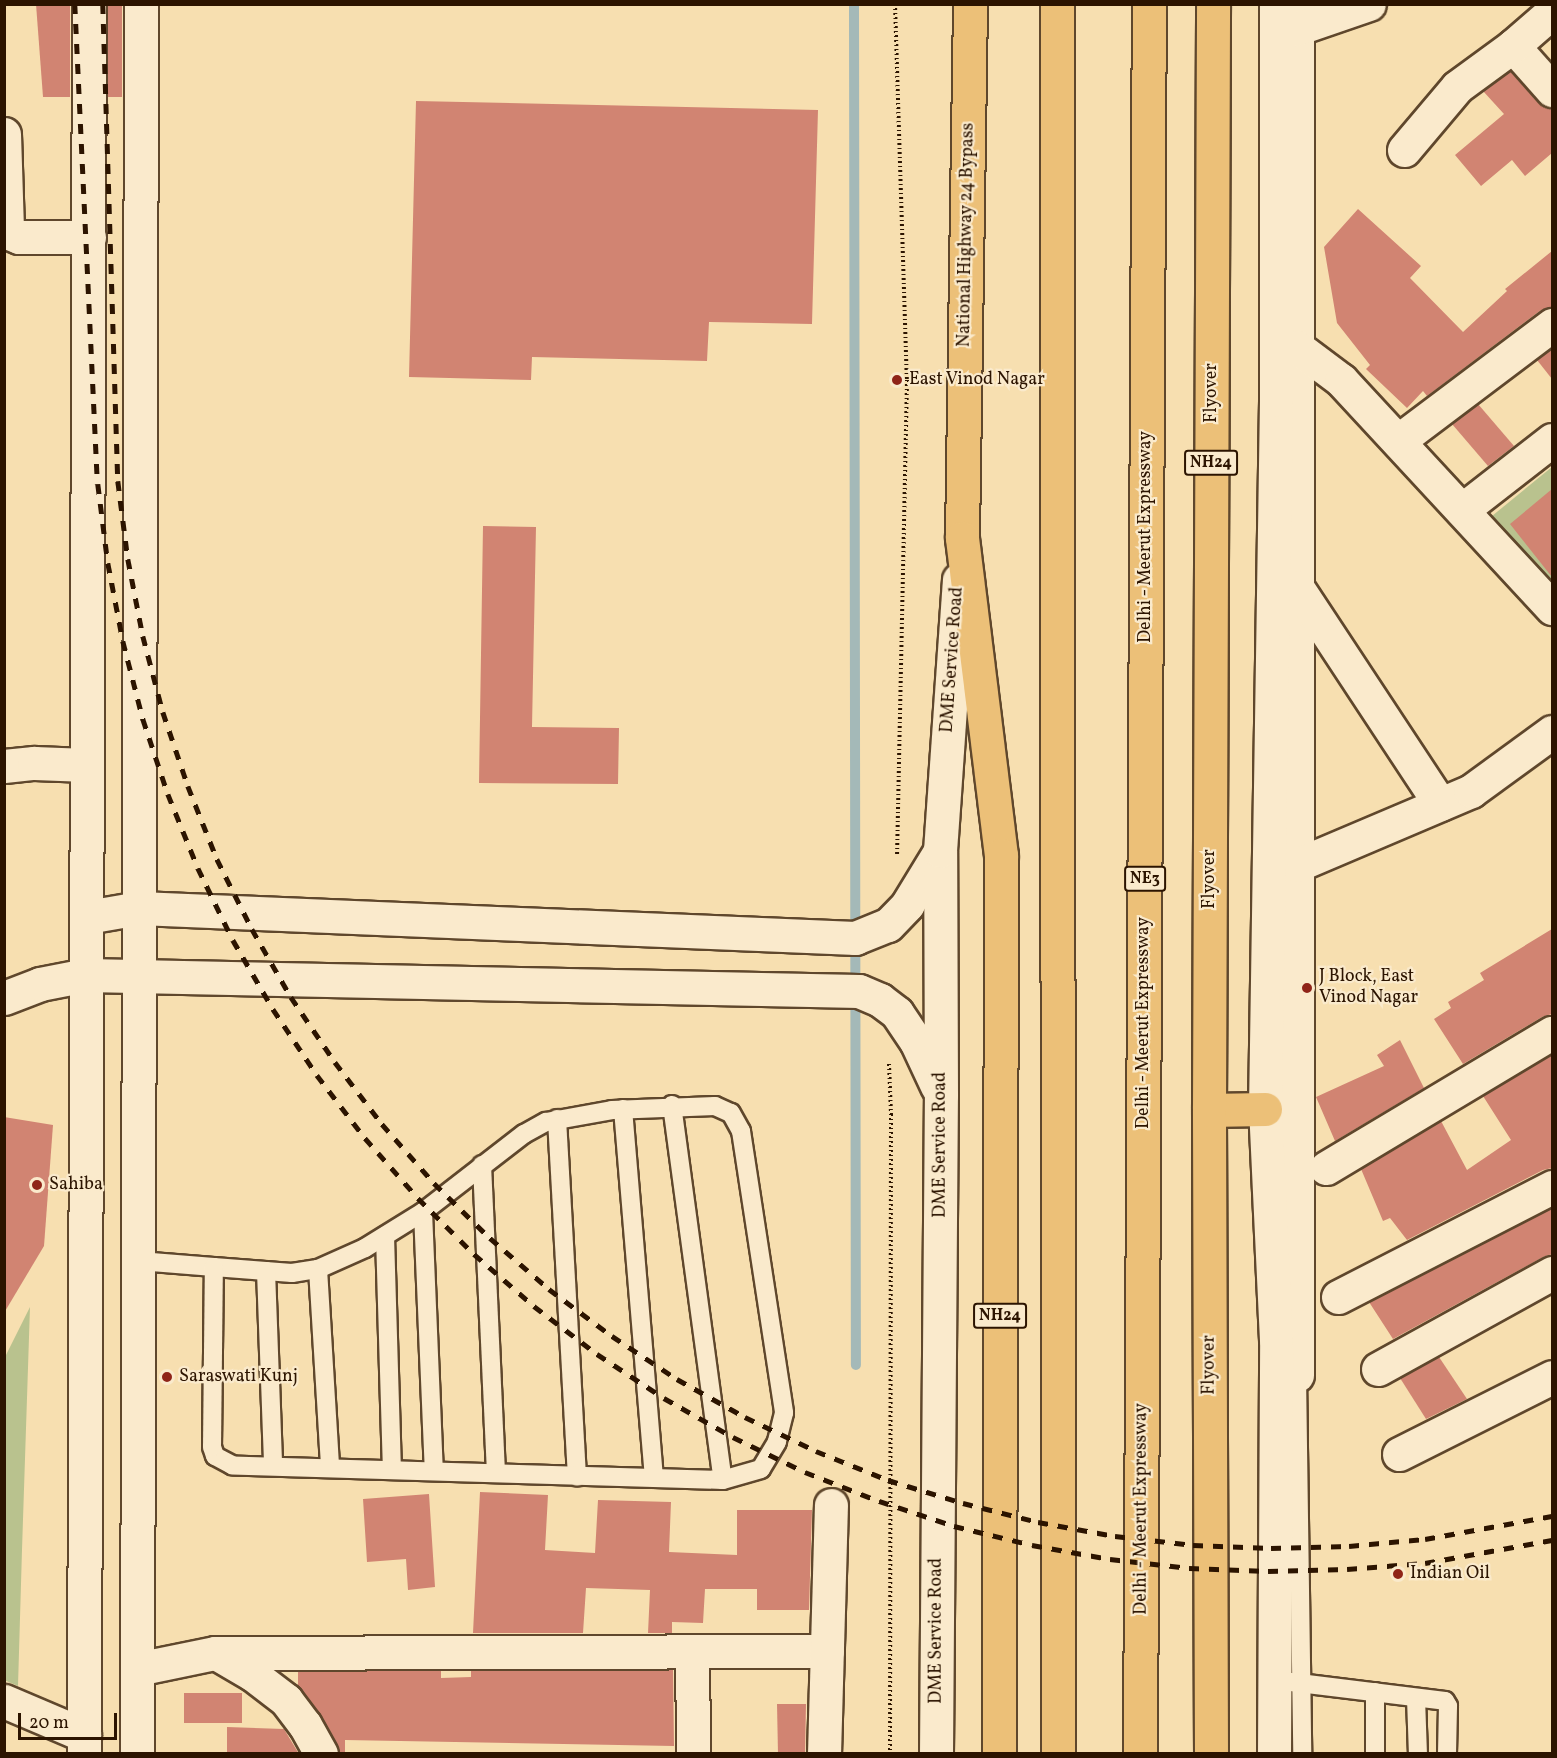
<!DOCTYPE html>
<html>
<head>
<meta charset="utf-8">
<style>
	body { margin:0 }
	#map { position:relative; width:1557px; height:1758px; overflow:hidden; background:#f7dfb0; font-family:Vollkorn,serif }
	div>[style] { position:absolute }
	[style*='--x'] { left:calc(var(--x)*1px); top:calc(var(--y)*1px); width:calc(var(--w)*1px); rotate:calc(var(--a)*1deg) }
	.green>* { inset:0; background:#b9c28e }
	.stream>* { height:10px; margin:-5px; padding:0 5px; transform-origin:5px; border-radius:5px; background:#a4b9b8 }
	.building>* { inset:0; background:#d18472 }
	.path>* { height:4px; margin-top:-2px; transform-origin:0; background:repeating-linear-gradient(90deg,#2c1400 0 1.5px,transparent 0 4.5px) }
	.roads { filter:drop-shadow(2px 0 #5f472c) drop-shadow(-2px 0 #5f472c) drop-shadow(0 2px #5f472c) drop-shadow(0 -2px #5f472c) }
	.lane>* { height:18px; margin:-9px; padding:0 9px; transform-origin:9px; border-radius:9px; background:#faeacc }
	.street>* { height:33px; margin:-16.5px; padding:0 16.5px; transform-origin:16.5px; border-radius:16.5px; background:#faeacc }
	.secondary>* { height:33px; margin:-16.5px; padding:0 16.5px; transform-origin:16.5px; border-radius:16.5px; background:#faeacc }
	.highway>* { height:33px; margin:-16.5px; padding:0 16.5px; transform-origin:16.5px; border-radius:16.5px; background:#ecc078 }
	.rail>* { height:4.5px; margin-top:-2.25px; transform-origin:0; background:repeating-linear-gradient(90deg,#2c1400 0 10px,transparent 0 20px) }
	.dots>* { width:16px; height:16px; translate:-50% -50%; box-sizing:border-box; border:3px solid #faeacc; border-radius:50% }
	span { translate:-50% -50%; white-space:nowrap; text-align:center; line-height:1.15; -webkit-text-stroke:4.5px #faeacc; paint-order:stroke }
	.shield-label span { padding:2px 4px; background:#faeacc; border:2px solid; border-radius:4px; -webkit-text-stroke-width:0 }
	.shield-label { font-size:16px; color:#2c1400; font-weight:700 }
	.street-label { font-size:18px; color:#2c1400 }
	.poi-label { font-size:18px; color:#2c1400 }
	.left { translate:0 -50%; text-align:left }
	.frame { position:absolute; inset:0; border:6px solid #2c1400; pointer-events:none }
	.scale { position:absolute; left:18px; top:1713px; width:99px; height:27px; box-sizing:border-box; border:3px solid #2c1400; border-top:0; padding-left:8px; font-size:18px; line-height:21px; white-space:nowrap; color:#2c1400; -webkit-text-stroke:4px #faeacc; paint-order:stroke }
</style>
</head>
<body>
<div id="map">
	<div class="green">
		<div style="clip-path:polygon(1552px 467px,1552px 583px,1492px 516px)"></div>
		<div style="clip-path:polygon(30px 1307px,22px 1550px,18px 1686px,4px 1680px,4px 1359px)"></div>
	</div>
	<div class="stream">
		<div style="--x:854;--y:4;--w:1361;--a:89.92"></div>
	</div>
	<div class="building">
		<div style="clip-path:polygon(36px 4px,70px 4px,70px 97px,43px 97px)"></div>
		<div style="clip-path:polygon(108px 4px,122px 4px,122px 97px,107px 97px)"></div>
		<div style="clip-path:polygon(1510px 71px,1538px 102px,1552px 110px,1552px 153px,1525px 176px,1512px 160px,1481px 186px,1455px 155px,1504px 114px,1483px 91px)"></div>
		<div style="clip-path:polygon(416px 101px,818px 110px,812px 324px,709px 322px,707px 361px,532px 357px,531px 380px,409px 377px)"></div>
		<div style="clip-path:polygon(1358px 209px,1421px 266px,1410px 278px,1463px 332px,1507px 291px,1505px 289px,1552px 251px,1552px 307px,1541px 310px,1427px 396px,1423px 391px,1407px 408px,1366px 369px,1370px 365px,1337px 323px,1324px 247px)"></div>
		<div style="clip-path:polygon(1552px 348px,1552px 379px,1537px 360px)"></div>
		<div style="clip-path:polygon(1478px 404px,1514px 446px,1488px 466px,1452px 424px)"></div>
		<div style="clip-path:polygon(1552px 489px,1552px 577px,1510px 524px)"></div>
		<div style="clip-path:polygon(483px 526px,536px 527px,532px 727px,619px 728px,618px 784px,479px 783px)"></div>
		<div style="clip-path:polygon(1552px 929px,1552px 1014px,1542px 1017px,1463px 1064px,1434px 1019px,1451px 1008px,1448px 1002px,1484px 980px,1480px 973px)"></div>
		<div style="clip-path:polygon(1400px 1040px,1424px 1088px,1335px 1141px,1316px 1097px,1384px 1066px,1377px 1055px)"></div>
		<div style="clip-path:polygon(1552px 1055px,1552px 1168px,1543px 1170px,1407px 1240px,1390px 1218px,1383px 1221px,1361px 1169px,1441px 1121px,1467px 1170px,1511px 1140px,1483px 1096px)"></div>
		<div style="clip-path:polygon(4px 1117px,53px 1125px,44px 1246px,4px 1313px)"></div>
		<div style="clip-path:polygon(1552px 1208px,1552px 1254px,1543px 1257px,1393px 1339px,1369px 1302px)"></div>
		<div style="clip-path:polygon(1439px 1357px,1467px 1399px,1426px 1419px,1400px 1378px)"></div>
		<div style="clip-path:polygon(480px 1492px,548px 1495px,545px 1550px,595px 1553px,598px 1500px,671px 1502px,669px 1552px,737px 1555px,737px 1510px,812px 1510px,809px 1610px,757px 1610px,757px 1589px,705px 1589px,703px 1623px,672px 1622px,672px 1633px,648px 1633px,650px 1590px,586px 1588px,583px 1633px,473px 1633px)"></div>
		<div style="clip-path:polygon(429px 1494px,435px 1587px,408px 1590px,406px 1559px,367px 1562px,363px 1499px)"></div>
		<div style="clip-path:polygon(673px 1670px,674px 1746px,345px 1740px,345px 1754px,340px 1754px,321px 1716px,298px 1686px,298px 1671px,441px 1671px,441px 1678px,471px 1677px,471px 1671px)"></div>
		<div style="clip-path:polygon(184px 1693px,242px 1693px,242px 1723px,184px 1723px)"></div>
		<div style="clip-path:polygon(777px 1704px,806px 1704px,805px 1754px,778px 1754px)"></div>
		<div style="clip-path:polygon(227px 1727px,284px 1729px,299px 1754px,227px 1754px)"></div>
	</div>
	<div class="path">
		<div style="--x:895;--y:4;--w:376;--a:88.2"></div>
		<div style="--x:907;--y:380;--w:476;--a:91.2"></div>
		<div style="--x:889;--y:1064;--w:50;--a:87.7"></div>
		<div style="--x:891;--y:1114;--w:640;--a:90.09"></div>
	</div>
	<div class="roads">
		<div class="lane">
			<div style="--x:672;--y:1105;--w:378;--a:82.3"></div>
			<div style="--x:623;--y:1109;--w:370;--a:85.2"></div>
			<div style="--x:557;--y:1119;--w:358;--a:86.8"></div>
			<div style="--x:482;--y:1165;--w:308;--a:87.4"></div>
			<div style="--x:423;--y:1212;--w:259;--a:87.6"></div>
			<div style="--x:385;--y:1236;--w:234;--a:88.3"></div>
			<div style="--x:139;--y:1261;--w:75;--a:4.6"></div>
			<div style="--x:214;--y:1267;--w:78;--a:4.4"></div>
			<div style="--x:292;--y:1273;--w:26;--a:-9"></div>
			<div style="--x:318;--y:1269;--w:51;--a:-24.1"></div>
			<div style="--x:365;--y:1248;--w:68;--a:-31.8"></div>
			<div style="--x:423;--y:1212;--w:128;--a:-37.7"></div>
			<div style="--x:524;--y:1134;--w:25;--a:-29"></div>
			<div style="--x:546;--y:1122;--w:67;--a:-10.3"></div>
			<div style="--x:612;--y:1110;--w:103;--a:-2.2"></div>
			<div style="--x:715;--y:1106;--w:17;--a:24"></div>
			<div style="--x:731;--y:1113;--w:21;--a:61"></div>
			<div style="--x:741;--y:1131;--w:285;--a:81.3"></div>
			<div style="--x:784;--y:1413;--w:30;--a:104"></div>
			<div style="--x:777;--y:1442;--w:31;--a:121"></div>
			<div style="--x:761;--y:1469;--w:40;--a:164"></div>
			<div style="--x:723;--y:1480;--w:491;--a:-178.3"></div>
			<div style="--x:232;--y:1465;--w:19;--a:-152"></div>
			<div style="--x:215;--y:1456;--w:9;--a:-108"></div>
			<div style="--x:212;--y:1447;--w:180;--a:-89.4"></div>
			<div style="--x:318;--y:1269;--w:199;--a:86.5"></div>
			<div style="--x:266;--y:1271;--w:195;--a:87.9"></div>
			<div style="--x:1297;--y:1375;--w:379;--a:89.2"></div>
			<div style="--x:1291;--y:1682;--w:155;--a:7"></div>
			<div style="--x:1445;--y:1701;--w:6;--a:59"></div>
			<div style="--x:1448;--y:1706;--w:48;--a:91.2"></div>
			<div style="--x:1375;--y:1692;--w:62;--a:90"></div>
			<div style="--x:1416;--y:1698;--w:56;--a:88"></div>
		</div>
		<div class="street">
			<div style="--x:1297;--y:4;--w:1371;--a:90"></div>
			<div style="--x:1296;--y:29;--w:77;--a:-18.9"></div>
			<div style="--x:1513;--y:46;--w:59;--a:48.4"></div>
			<div style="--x:4;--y:134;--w:93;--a:88.2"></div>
			<div style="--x:7;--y:227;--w:6;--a:72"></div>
			<div style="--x:9;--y:233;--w:11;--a:22"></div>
			<div style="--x:19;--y:237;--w:70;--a:0"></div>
			<div style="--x:1404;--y:150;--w:82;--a:-49.9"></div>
			<div style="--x:1457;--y:87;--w:69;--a:-36.2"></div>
			<div style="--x:1513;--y:46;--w:52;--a:-41.1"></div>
			<div style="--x:1297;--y:347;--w:55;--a:36.9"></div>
			<div style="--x:1341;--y:380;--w:311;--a:47.2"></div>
			<div style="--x:1398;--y:441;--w:193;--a:-37"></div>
			<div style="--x:1462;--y:510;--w:114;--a:-37.9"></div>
			<div style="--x:1297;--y:587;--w:260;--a:56.6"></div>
			<div style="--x:4;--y:766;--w:30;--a:-6"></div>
			<div style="--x:34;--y:763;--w:53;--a:2.2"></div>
			<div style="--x:1297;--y:865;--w:189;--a:-23"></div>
			<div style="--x:1471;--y:791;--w:100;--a:-36.1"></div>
			<div style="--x:4;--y:998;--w:39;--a:-21"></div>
			<div style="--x:40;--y:984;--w:47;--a:-11.1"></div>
			<div style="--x:1326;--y:1168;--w:263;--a:-30.9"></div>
			<div style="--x:1338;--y:1297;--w:241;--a:-27.2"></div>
			<div style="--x:1378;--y:1369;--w:199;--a:-28.9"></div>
			<div style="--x:1399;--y:1454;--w:171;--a:-26.7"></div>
			<div style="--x:692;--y:1651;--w:103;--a:89.4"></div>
			<div style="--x:216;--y:1653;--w:42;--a:30.3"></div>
			<div style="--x:252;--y:1674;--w:43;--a:37.4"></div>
			<div style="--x:286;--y:1700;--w:31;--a:53"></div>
			<div style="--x:305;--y:1725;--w:33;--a:61"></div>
			<div style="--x:137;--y:1669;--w:80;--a:-11.6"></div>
			<div style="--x:215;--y:1653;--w:612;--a:-0.19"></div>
			<div style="--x:4;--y:1701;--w:87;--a:23"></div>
			<div style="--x:824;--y:1754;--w:249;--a:-88.4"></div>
		</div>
		<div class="secondary">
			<div style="--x:87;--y:917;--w:53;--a:-9.8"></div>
			<div style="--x:139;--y:908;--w:717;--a:2.4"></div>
			<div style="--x:855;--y:938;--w:35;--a:-22"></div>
			<div style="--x:888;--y:925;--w:28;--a:-46"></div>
			<div style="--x:907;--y:905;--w:63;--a:-58.6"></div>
			<div style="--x:86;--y:975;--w:773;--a:1.19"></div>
			<div style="--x:859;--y:991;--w:23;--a:23"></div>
			<div style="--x:880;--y:1000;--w:21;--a:37"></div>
			<div style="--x:897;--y:1013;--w:34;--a:56"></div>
			<div style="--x:916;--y:1041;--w:50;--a:65"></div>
			<div style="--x:84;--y:1754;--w:1750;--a:-89.84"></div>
			<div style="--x:137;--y:1754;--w:1750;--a:-89.87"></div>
			<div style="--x:936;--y:1754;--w:659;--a:-89.57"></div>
			<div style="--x:941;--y:1095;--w:244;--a:-90.2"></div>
			<div style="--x:940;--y:851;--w:272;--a:-86"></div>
			<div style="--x:1274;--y:1754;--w:414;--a:-89.7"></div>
			<div style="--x:1276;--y:1340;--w:231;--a:-92.7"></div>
			<div style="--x:1265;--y:1109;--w:709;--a:-89.11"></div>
			<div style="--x:1276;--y:400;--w:396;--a:-90"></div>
		</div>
		<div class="highway">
			<div style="--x:970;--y:4;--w:534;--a:90.86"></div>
			<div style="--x:962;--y:538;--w:319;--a:83"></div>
			<div style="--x:1001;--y:855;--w:899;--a:90.13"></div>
			<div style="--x:1057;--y:4;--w:1750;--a:89.97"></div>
			<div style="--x:1209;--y:1110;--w:56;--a:-1"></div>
			<div style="--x:1140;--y:1754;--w:1750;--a:-89.71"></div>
			<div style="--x:1211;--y:1754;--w:644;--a:-90.18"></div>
			<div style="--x:1209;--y:1110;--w:1106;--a:-89.79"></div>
		</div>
	</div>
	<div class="rail">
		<div style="--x:75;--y:4;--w:481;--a:87.3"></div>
		<div style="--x:98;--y:484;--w:80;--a:82.8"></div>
		<div style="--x:108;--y:563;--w:79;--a:79.1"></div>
		<div style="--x:123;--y:641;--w:81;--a:75.6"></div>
		<div style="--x:143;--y:719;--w:79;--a:71.6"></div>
		<div style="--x:168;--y:794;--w:80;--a:67.9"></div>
		<div style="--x:198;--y:868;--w:80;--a:64.1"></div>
		<div style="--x:233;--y:940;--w:80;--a:59.9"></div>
		<div style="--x:273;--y:1009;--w:79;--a:56.3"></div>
		<div style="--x:317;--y:1075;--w:79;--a:52.7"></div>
		<div style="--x:365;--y:1138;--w:80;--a:48.5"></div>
		<div style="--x:418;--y:1198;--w:79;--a:45"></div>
		<div style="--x:474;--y:1254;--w:79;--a:40.9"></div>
		<div style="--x:534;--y:1306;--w:79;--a:37.3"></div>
		<div style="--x:597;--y:1354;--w:80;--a:33.3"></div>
		<div style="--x:664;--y:1398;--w:79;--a:29.5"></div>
		<div style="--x:733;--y:1437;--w:80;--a:25.9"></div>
		<div style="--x:805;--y:1472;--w:79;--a:21.4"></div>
		<div style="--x:879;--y:1501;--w:79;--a:18.4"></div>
		<div style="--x:954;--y:1526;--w:80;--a:13.7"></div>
		<div style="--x:1032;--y:1545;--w:79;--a:10.2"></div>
		<div style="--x:1110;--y:1559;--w:80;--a:6.5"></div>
		<div style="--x:1189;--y:1568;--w:79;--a:2.2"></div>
		<div style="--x:1268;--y:1571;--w:79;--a:-1.5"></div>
		<div style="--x:1347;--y:1569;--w:78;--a:-4.4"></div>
		<div style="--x:1425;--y:1563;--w:129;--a:-10.3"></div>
		<div style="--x:103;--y:4;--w:477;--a:88.2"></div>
		<div style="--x:118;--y:481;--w:79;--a:82.7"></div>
		<div style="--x:128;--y:559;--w:78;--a:79"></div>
		<div style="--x:143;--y:636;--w:79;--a:75.3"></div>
		<div style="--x:163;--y:712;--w:78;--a:71.3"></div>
		<div style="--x:188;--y:786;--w:79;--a:68.3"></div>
		<div style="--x:217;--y:859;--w:78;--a:63.4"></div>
		<div style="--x:252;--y:929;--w:78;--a:60.2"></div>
		<div style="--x:291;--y:997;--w:78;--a:55.9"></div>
		<div style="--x:335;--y:1062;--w:78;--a:52.8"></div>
		<div style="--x:382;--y:1124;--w:79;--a:48.6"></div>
		<div style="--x:434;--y:1183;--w:78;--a:44.5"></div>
		<div style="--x:490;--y:1238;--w:78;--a:40.8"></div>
		<div style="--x:549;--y:1289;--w:79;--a:36.7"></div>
		<div style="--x:612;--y:1336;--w:78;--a:33.5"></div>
		<div style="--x:677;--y:1379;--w:78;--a:29.2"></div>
		<div style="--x:745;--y:1417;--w:79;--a:25.6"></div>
		<div style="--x:816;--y:1451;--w:78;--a:21.9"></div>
		<div style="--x:888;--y:1480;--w:78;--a:17"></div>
		<div style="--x:963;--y:1503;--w:77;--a:14.2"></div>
		<div style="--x:1038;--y:1522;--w:78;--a:10.3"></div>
		<div style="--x:1115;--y:1536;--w:79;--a:6.6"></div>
		<div style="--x:1193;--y:1545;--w:78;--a:2.2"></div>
		<div style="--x:1271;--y:1548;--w:78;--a:-1.5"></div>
		<div style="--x:1349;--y:1546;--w:76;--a:-5.3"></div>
		<div style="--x:1425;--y:1539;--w:129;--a:-10.3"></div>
	</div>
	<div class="dots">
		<div style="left:897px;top:380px;background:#8f2418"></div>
		<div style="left:1307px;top:988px;background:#8f2418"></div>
		<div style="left:37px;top:1185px;background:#8f2418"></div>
		<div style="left:167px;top:1377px;background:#8f2418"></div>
		<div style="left:1398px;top:1574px;background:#8f2418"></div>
	</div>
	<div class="shield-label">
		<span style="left:1211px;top:463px">NH24</span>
		<span style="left:1145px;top:879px">NE3</span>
		<span style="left:1000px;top:1316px">NH24</span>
	</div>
	<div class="street-label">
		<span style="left:967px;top:235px;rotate:-89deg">National Highway 24 Bypass</span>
		<span style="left:1212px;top:393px;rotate:-90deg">Flyover</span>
		<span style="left:1146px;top:537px;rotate:-90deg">Delhi - Meerut Expressway</span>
		<span style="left:953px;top:660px;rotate:-86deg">DME Service Road</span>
		<span style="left:1210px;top:879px;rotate:-90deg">Flyover</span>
		<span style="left:1144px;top:1023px;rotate:-90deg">Delhi - Meerut Expressway</span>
		<span style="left:941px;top:1145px;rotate:-90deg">DME Service Road</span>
		<span style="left:1210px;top:1365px;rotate:-90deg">Flyover</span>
		<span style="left:1142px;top:1509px;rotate:-90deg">Delhi - Meerut Expressway</span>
		<span style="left:937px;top:1631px;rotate:-90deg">DME Service Road</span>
	</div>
	<div class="poi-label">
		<span class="left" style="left:909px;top:380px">East Vinod Nagar</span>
		<span class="left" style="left:1319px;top:988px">J Block, East<br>Vinod Nagar</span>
		<span class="left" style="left:49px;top:1185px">Sahiba</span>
		<span class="left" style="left:179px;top:1377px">Saraswati Kunj</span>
		<span class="left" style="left:1410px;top:1574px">Indian Oil</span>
	</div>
	<div class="frame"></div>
	<div class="scale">20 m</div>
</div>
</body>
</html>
